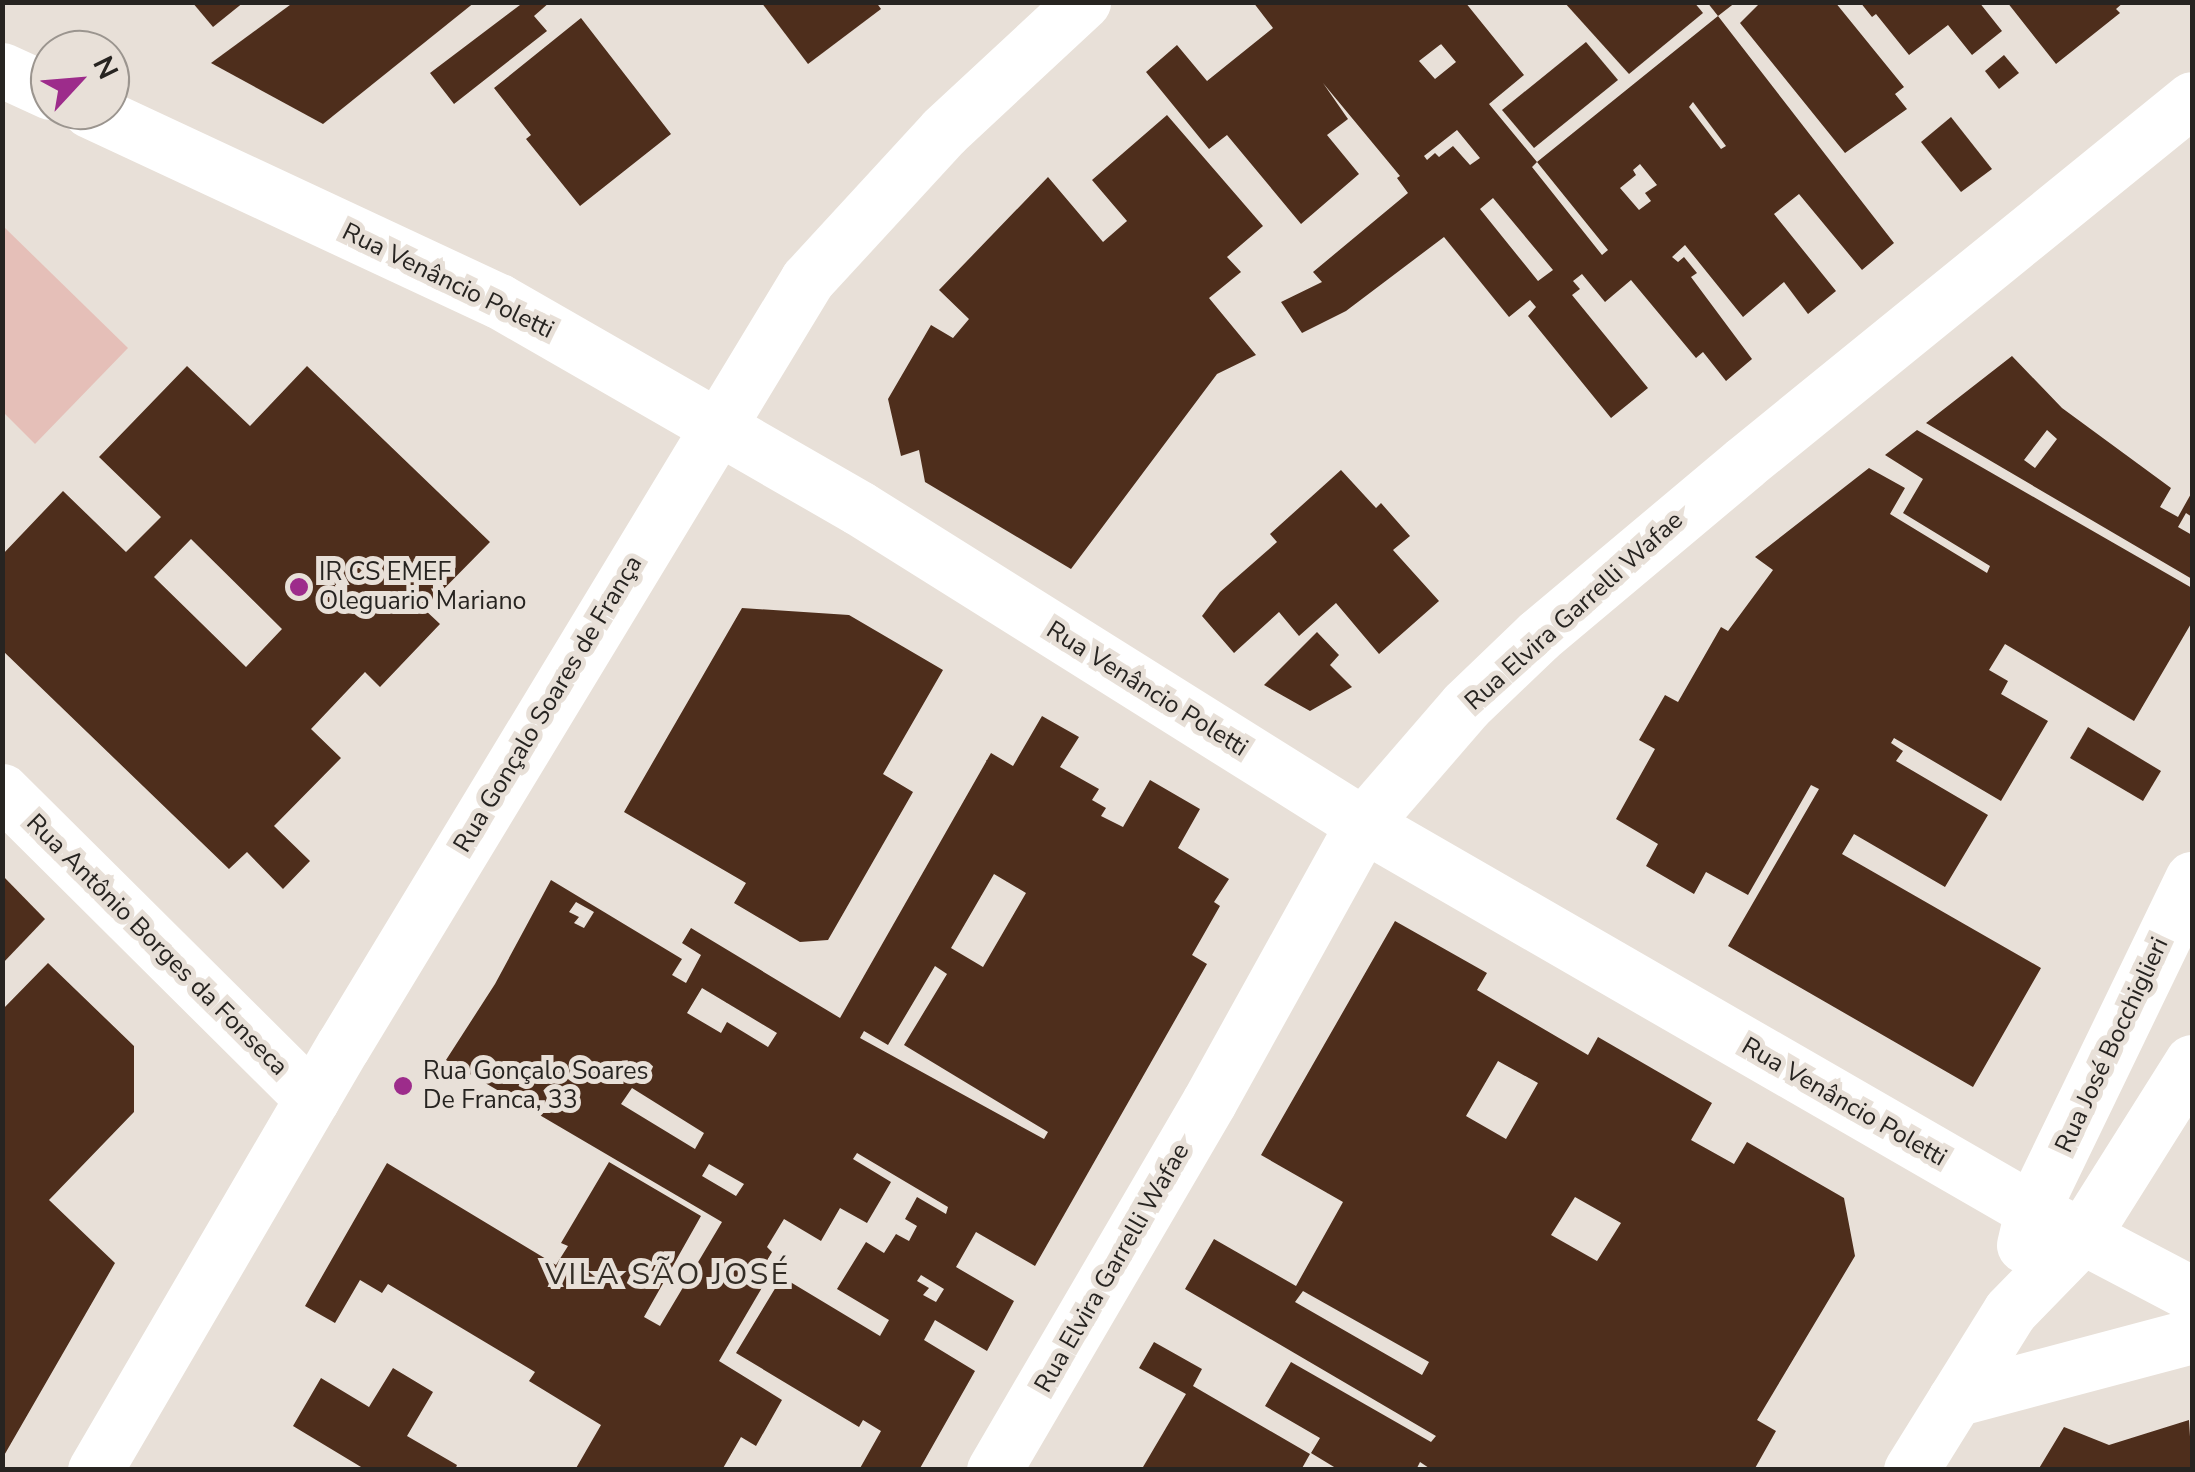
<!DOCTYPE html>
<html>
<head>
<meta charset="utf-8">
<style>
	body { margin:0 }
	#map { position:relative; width:2195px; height:1472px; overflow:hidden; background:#e8e0d8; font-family:"Nunito Sans",sans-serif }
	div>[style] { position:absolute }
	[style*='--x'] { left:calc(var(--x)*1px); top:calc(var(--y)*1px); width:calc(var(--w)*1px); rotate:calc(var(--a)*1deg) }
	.green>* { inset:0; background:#e5bfb8 }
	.building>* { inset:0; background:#4e2e1c }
	.minor>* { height:55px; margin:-27.5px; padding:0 27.5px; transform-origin:27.5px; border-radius:27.5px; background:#fff }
	.dots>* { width:28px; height:28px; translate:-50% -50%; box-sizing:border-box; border:5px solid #e8e0d8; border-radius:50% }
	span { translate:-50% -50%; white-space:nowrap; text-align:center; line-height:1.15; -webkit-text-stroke:10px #e8e0d8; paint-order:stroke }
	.street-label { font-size:25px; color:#272421 }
	.poi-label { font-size:25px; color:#272421 }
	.left { translate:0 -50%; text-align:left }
	.quarter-label { font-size:30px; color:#332d26; letter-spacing:2.5px }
	.frame { position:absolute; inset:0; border:5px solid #272421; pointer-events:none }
	.north { position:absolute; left:30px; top:30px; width:100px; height:100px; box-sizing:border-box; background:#e8e0d8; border:2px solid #9b958f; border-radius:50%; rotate:64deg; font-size:28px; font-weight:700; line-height:40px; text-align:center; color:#272421 }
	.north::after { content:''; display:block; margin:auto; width:35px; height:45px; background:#9d2c8b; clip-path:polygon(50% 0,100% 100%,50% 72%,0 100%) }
</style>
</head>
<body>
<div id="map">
	<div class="green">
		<div style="clip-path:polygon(3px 226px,128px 348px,35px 444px,3px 412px)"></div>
	</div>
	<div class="building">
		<div style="clip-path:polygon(192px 2px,244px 2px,213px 27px)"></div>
		<div style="clip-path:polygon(294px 2px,475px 2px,323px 124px,211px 63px)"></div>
		<div style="clip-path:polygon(524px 2px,550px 2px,534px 16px,547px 31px,454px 104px,430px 73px)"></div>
		<div style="clip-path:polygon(761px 2px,876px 2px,881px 9px,808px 64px)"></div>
		<div style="clip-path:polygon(evenodd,1253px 2px,1465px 2px,1524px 75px,1489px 104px,1537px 162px,1718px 16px,1894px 243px,1862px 270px,1799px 194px,1774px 214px,1836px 291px,1808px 314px,1784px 282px,1743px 317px,1685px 245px,1672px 257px,1678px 262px,1684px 257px,1697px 273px,1691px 277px,1752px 359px,1726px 381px,1703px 352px,1696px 358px,1631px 280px,1605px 302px,1582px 274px,1573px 281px,1580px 289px,1572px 295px,1648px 388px,1611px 418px,1528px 316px,1536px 307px,1530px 300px,1509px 317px,1444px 237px,1346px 311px,1302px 333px,1281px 302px,1322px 282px,1313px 272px,1408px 193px,1397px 178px,1400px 176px,1323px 83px,1348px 119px,1327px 135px,1359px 174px,1301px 224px,1227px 135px,1209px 149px,1146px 72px,1177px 45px,1207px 81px,1273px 28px,1253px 2px,1441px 44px,1456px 62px,1435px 79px,1419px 61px,1441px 44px,1253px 2px,1693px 102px,1726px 146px,1721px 149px,1689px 107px,1693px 102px,1253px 2px,1457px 130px,1480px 158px,1470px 165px,1453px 146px,1439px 157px,1435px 153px,1427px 160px,1424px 156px,1457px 130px,1253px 2px,1537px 162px,1608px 250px,1602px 255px,1532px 167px,1537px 162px,1253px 2px,1640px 164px,1657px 185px,1645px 193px,1651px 201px,1639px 210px,1620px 188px,1636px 175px,1633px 170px,1640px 164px,1253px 2px,1493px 198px,1553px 270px,1538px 281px,1480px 209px,1493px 198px)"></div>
		<div style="clip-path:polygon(1564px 2px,1694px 2px,1703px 13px,1629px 74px)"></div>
		<div style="clip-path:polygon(1707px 2px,1736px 2px,1718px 16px)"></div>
		<div style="clip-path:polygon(1761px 2px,1835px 2px,1904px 87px,1895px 94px,1907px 109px,1845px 153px,1740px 23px)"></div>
		<div style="clip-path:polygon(1860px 2px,1979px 2px,2002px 31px,1972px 55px,1948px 25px,1909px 55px,1876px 14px,1872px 17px)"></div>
		<div style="clip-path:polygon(2007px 2px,2124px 2px,2116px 9px,2120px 13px,2056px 64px)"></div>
		<div style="clip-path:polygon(581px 18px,671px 134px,580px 206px,526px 139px,531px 135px,494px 88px)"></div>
		<div style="clip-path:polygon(1586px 42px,1618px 80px,1534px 148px,1502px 110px)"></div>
		<div style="clip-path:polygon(2004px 55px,2019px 73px,1999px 89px,1985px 71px)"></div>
		<div style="clip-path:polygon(1167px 115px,1263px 226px,1227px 257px,1241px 272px,1209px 298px,1256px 355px,1217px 374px,1071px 569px,925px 482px,919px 450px,901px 456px,888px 399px,931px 325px,953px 338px,969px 319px,939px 290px,1048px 177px,1103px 242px,1127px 221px,1092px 180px)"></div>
		<div style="clip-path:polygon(1951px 117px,1992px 169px,1961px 192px,1921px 142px)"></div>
		<div style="clip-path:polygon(evenodd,2012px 356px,2062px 408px,2171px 488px,2160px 507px,2178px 517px,2192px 492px,2192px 517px,2186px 513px,2178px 527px,2192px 535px,2192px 579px,1926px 423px,2012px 356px,2047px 430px,2057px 439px,2035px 468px,2024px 460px,2047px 430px)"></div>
		<div style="clip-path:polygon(evenodd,187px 366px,250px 426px,307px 366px,490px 542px,424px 609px,440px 624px,380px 687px,365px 672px,311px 729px,341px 758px,274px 826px,310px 861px,283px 889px,247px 852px,229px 869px,2px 650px,2px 555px,63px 491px,126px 552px,161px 517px,99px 457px,187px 366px,191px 539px,282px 629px,246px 667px,154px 577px,191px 539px)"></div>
		<div style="clip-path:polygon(1917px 430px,2192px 588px,2192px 622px,2134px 721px,2005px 644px,1989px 670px,2008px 681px,2001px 694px,2048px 721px,2001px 801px,1894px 738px,1891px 743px,1903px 751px,1896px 761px,1988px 815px,1945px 887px,1854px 834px,1842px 854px,2041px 968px,1973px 1087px,1728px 946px,1819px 789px,1811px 785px,1748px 895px,1706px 872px,1694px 894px,1646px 866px,1658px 844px,1616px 819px,1655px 749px,1639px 740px,1665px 695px,1678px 702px,1721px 627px,1728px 631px,1773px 570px,1755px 557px,1869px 468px,1905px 488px,1890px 514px,1987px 573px,1990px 566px,1903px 513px,1923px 479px,1885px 455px)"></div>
		<div style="clip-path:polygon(1341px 470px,1376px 508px,1381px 503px,1410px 536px,1393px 550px,1439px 601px,1379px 654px,1336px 603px,1299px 636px,1279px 612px,1234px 653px,1202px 616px,1220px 592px,1277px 542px,1270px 534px)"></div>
		<div style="clip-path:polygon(742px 608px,849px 615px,943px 670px,883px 774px,913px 792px,828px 940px,800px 942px,734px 903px,746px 883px,624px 812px)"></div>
		<div style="clip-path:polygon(1317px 632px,1339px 655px,1330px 665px,1352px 687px,1310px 711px,1264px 685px)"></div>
		<div style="clip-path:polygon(evenodd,1042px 716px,1079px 737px,1060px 767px,1099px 789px,1092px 800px,1106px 808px,1101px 816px,1123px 827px,1150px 780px,1200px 809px,1178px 848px,1229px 879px,1214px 902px,1220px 906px,1192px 955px,1207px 964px,1035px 1266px,976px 1232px,956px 1267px,1014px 1301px,987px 1351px,935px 1320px,924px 1340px,975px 1371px,919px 1470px,859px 1470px,881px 1431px,863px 1420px,859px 1427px,736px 1353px,782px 1277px,880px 1336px,889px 1320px,837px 1289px,866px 1242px,884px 1253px,896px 1234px,909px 1241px,917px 1226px,905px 1219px,917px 1197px,946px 1214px,948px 1207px,857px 1153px,853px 1159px,891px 1182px,867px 1223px,840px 1208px,821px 1241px,784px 1219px,767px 1247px,772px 1252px,762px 1269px,770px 1274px,719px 1361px,782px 1400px,756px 1446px,741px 1437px,722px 1470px,575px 1470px,601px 1425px,529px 1381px,535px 1372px,388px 1284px,382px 1293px,360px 1280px,335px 1323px,305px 1306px,387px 1163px,556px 1265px,568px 1246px,561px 1243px,609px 1162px,701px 1216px,644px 1317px,660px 1326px,722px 1222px,446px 1060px,495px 984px,551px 880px,682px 959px,672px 975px,686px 983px,701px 955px,682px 943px,691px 928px,840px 1018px,991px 753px,1013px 766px,1042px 716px,994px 874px,1026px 893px,983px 967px,951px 948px,994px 874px,1042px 716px,576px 902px,594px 912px,584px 928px,574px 923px,579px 917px,569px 912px,576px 902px,1042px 716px,935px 966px,947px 974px,904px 1045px,1048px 1132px,1044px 1139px,860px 1038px,864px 1031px,888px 1045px,935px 966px,1042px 716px,702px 988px,777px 1033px,768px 1047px,727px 1022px,721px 1033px,687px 1013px,702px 988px,1042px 716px,632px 1088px,704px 1133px,695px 1149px,621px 1104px,632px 1088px,1042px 716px,709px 1164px,744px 1184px,736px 1196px,702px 1176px,709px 1164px,1042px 716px,921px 1275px,944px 1289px,936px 1302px,923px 1295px,929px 1288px,917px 1281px,921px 1275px)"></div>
		<div style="clip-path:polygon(2088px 727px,2161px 771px,2143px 801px,2070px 758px)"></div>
		<div style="clip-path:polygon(2px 875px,45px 919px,2px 964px)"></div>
		<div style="clip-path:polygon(evenodd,1395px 921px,1487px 973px,1477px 990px,1588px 1055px,1598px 1037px,1712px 1103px,1691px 1140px,1734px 1164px,1747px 1142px,1844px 1198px,1855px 1256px,1757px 1420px,1776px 1431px,1754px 1470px,1432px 1470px,1420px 1462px,1416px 1470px,1339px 1470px,1311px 1453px,1320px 1438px,1265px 1406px,1291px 1362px,1431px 1442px,1436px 1436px,1185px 1289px,1214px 1239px,1296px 1286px,1343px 1202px,1261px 1155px,1395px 921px,1498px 1061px,1538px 1083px,1506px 1139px,1466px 1116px,1498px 1061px,1395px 921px,1575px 1197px,1621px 1223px,1597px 1261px,1551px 1235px,1575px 1197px,1395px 921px,1303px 1291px,1429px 1362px,1422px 1375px,1295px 1302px,1303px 1291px)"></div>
		<div style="clip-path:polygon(48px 963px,134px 1046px,134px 1112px,49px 1200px,115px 1263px,2px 1459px,2px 1010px)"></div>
		<div style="clip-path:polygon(1154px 1342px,1202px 1369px,1193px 1386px,1310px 1454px,1301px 1470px,1143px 1467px,1186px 1394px,1139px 1368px)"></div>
		<div style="clip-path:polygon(393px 1368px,433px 1392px,407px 1436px,457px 1465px,455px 1470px,366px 1470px,293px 1426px,321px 1378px,369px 1407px)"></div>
		<div style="clip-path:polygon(2189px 1420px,2192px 1470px,2038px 1470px,2064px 1427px,2109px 1445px)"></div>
	</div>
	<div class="minor">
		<div style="--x:2;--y:70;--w:53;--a:24.6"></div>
		<div style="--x:89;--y:110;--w:452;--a:25"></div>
		<div style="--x:499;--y:301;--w:415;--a:29.9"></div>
		<div style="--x:859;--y:508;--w:595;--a:32.09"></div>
		<div style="--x:1363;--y:824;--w:772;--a:29.98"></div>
		<div style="--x:2032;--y:1210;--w:181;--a:27.7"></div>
		<div style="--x:2;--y:791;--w:437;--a:44.8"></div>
		<div style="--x:2024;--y:1245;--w:36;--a:-77"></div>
		<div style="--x:2032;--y:1210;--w:368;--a:-64.2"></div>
		<div style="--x:1955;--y:1399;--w:245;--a:-14.9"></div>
		<div style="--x:95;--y:1470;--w:491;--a:-59.7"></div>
		<div style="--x:343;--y:1046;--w:896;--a:-58.79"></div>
		<div style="--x:807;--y:280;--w:202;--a:-47.4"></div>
		<div style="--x:944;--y:131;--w:190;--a:-42.9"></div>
		<div style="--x:994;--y:1470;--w:426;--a:-59.7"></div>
		<div style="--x:1209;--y:1102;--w:318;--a:-61"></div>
		<div style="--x:1363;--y:824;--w:157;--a:-49.1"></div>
		<div style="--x:1466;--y:705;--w:100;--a:-43.8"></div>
		<div style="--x:1538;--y:636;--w:269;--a:-40"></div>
		<div style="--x:1744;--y:463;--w:577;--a:-39.09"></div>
		<div style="--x:1911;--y:1470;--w:187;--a:-58.1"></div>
		<div style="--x:2010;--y:1311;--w:102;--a:-45.8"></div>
		<div style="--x:2081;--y:1238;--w:208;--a:-57.8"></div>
	</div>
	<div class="dots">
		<div style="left:299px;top:587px;background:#9d2c8b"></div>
		<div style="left:403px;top:1086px;background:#9d2c8b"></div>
	</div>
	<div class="street-label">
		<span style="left:448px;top:281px;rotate:26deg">Rua Venâncio Poletti</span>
		<span style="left:1574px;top:611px;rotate:-42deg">Rua Elvira Garrelli Wafae</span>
		<span style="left:1147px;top:689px;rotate:32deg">Rua Venâncio Poletti</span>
		<span style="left:548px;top:704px;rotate:-59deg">Rua Gonçalo Soares de França</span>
		<span style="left:157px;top:945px;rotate:45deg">Rua Antônio Borges da Fonseca</span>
		<span style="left:2112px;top:1045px;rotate:-65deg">Rua José Bocchiglieri</span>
		<span style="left:1844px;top:1102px;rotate:30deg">Rua Venâncio Poletti</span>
		<span style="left:1112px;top:1268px;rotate:-60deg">Rua Elvira Garrelli Wafae</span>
	</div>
	<div class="poi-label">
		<span class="left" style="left:319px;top:587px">IR CS EMEF<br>Oleguario Mariano</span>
		<span class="left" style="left:423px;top:1086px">Rua Gonçalo Soares<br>De Franca, 33</span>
	</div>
	<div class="quarter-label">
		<span style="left:668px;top:1275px">VILA SÃO JOSÉ</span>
	</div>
	<div class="frame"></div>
	<div class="north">N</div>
</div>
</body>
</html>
